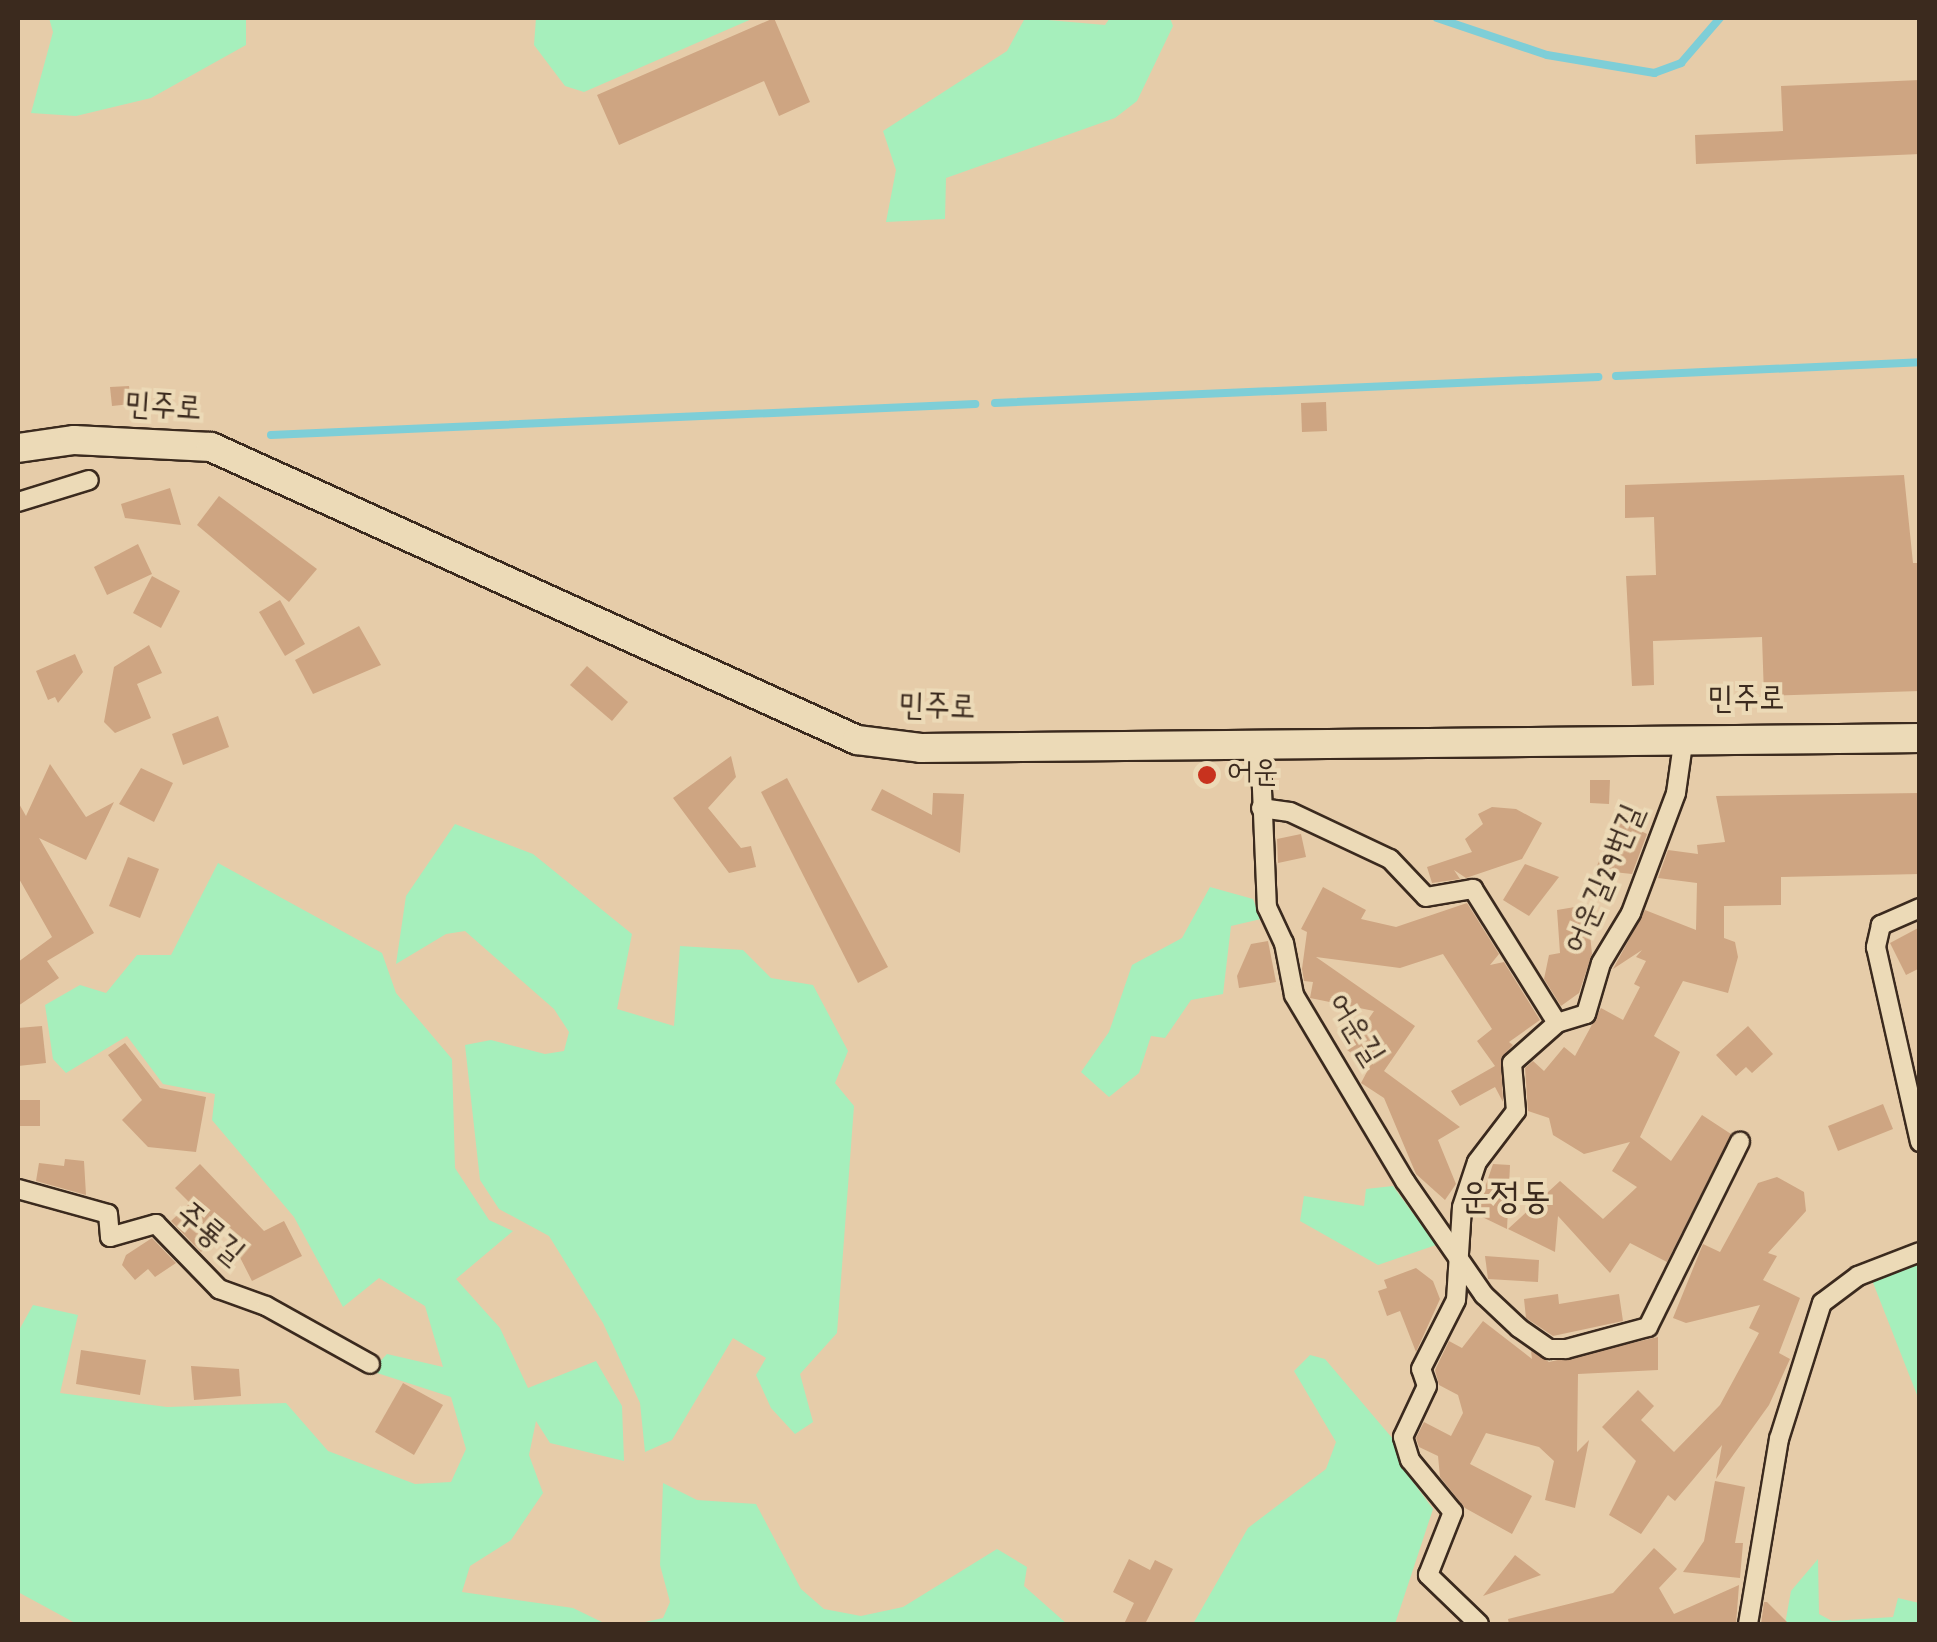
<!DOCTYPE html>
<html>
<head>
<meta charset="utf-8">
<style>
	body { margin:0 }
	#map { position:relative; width:1937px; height:1642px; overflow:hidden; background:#e6cca9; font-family:Dekko,"Poor Story",sans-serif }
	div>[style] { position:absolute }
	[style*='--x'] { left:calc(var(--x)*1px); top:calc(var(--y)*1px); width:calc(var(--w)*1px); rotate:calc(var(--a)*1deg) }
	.green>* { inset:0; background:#a6efbc }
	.stream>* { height:8px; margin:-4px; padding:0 4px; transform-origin:4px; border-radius:4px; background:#7eced7 }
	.building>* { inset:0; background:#cea582 }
	.roads { filter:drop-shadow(2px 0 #3b2a1e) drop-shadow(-2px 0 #3b2a1e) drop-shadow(0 2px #3b2a1e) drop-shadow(0 -2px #3b2a1e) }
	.street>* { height:18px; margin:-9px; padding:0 9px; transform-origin:9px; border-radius:9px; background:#ecdab7 }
	.secondary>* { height:28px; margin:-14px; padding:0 14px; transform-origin:14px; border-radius:14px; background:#ecdab7 }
	.dots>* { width:28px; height:28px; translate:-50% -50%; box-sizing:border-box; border:5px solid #ecdab7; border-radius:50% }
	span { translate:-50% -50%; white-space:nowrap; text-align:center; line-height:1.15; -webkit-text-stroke:8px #ecdab7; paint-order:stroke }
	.street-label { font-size:32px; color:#3b2a1e }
	.poi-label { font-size:32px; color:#3b2a1e }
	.left { translate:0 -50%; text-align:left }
	.quarter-label { font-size:38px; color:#3b2a1e }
	.frame { position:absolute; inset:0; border:20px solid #3b2a1e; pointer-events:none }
</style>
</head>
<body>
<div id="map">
	<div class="green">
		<div style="clip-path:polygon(49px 18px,246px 18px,246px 45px,151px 98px,76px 116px,31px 113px,53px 32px)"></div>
		<div style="clip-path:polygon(536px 18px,754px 18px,584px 92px,565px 86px,534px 45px)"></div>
		<div style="clip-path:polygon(1025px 18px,1105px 25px,1110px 18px,1170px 18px,1173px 26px,1137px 101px,1115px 118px,946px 178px,945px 219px,886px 222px,896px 170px,883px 131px,1007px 51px)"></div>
		<div style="clip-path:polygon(455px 824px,533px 854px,632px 934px,617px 1009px,674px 1026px,680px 946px,743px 950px,771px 978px,813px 985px,848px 1051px,835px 1083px,854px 1106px,837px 1333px,800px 1374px,813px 1422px,795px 1434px,771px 1408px,756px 1375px,766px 1358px,733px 1338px,672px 1440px,645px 1452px,640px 1403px,603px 1323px,549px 1236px,499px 1209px,480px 1180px,465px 1045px,491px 1040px,545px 1054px,564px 1051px,569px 1032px,554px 1009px,465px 931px,446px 934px,396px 964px,406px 896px)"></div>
		<div style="clip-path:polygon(218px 863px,382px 953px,396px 993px,452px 1059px,455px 1168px,489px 1220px,513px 1231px,456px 1279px,500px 1328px,528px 1388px,596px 1361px,622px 1406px,624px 1461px,550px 1443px,536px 1421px,529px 1455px,543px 1493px,511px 1540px,470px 1566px,462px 1592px,573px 1608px,606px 1624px,77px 1624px,18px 1592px,18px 1332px,33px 1305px,78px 1315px,60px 1393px,167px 1407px,286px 1403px,328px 1451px,415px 1484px,451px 1482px,466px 1449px,451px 1397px,371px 1371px,387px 1354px,443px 1367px,425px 1306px,379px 1278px,343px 1307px,294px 1217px,212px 1120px,215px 1094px,163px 1084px,127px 1036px,66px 1073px,53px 1059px,45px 1005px,80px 985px,106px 993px,137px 955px,171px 955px)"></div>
		<div style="clip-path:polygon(1210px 887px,1253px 899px,1261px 919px,1231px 926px,1223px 994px,1191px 1000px,1165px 1038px,1151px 1036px,1139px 1073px,1109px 1097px,1081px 1072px,1109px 1032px,1132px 965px,1182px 938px)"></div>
		<div style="clip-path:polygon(1393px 1186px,1436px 1245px,1378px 1265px,1300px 1221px,1304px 1196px,1364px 1206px,1366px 1189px)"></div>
		<div style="clip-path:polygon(1919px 1260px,1919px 1400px,1870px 1275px)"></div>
		<div style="clip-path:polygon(1310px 1355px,1325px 1359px,1393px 1439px,1405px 1471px,1433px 1509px,1395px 1624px,1193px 1624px,1248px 1528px,1326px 1469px,1336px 1442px,1294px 1371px)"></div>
		<div style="clip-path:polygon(663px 1483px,697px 1500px,756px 1504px,801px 1589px,824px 1609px,861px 1616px,903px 1607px,997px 1549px,1027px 1567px,1024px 1586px,1067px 1624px,636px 1624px,663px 1618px,670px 1602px,660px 1565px)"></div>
		<div style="clip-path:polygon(1818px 1559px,1819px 1614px,1832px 1621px,1893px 1617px,1898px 1598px,1919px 1603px,1919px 1624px,1785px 1624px,1791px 1591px)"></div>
	</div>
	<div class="stream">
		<div style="--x:1437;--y:18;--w:116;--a:18.6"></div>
		<div style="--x:1547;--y:55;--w:109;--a:9.5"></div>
		<div style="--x:1654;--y:73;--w:29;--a:-20"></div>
		<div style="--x:1681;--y:63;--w:60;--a:-49.1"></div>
		<div style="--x:1616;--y:376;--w:304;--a:-2.6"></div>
		<div style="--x:995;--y:403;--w:604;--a:-2.47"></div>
		<div style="--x:271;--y:435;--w:705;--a:-2.52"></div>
	</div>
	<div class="building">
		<div style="clip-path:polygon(774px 18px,810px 102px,779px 116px,764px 81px,619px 145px,597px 95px)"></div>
		<div style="clip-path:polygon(1920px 80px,1920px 154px,1696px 164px,1695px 135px,1783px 131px,1781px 86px)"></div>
		<div style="clip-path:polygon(129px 386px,131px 404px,112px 406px,110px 387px)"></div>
		<div style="clip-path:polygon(1326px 402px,1327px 431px,1302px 432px,1301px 403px)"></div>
		<div style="clip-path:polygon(1904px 475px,1913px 563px,1920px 563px,1920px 691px,1764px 696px,1762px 637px,1653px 641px,1654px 685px,1632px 686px,1626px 576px,1656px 575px,1654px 517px,1625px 518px,1625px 485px)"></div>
		<div style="clip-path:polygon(170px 488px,181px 525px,125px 518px,121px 504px)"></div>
		<div style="clip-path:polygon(219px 496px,317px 569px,289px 602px,197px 525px)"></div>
		<div style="clip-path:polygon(138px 544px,152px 574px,107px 595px,94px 567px)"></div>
		<div style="clip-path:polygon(152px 576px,180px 591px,161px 628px,133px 613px)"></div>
		<div style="clip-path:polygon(280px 600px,305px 644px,285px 656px,259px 612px)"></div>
		<div style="clip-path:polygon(359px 626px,381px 665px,313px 694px,295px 660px)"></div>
		<div style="clip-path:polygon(149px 645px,162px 673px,137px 684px,151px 718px,115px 733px,104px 722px,114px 667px)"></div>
		<div style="clip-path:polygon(75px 654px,83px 672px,58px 703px,55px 697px,48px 700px,36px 671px)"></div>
		<div style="clip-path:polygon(587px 666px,628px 702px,612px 721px,570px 685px)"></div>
		<div style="clip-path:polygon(218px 716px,229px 747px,183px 765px,172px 734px)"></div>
		<div style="clip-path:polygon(731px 756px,736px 777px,708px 808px,741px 848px,751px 846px,756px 867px,729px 873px,673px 798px)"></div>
		<div style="clip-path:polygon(50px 764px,86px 817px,114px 802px,86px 860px,39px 838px,94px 933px,47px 961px,59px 978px,18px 1006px,18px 962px,52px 937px,18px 877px,18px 802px,26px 816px)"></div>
		<div style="clip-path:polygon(141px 768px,173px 783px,154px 822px,119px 804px)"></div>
		<div style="clip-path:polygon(787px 778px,888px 967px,858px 983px,761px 792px)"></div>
		<div style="clip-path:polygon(1590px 780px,1610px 780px,1609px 804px,1590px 803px)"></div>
		<div style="clip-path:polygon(882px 789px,932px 815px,933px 793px,964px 794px,960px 853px,871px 810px)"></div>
		<div style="clip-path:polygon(1920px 793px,1920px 874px,1781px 877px,1781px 905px,1724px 906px,1724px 938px,1735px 942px,1738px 957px,1728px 993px,1683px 981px,1654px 1036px,1680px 1052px,1640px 1137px,1671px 1161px,1702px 1115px,1731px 1134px,1667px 1262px,1630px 1243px,1610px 1273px,1558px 1216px,1555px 1252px,1508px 1229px,1560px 1181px,1603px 1219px,1637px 1187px,1612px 1171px,1630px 1142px,1584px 1154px,1553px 1135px,1549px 1118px,1528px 1111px,1525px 1068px,1533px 1061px,1544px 1071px,1564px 1047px,1575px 1056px,1601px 1008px,1623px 1020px,1640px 987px,1634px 984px,1646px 961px,1636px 957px,1642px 950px,1613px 969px,1645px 910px,1696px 930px,1697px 883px,1658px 878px,1668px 850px,1698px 854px,1697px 845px,1725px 842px,1716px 796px)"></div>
		<div style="clip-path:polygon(1492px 807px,1516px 809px,1542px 823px,1522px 859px,1466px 878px,1454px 870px,1460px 879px,1432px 883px,1427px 867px,1472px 852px,1465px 839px,1483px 824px,1478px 814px)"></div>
		<div style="clip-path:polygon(1618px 820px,1647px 834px,1632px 874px,1595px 870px)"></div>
		<div style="clip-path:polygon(1301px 834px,1306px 857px,1278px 863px,1277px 839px)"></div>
		<div style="clip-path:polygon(128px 857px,159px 869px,140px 918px,109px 906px)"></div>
		<div style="clip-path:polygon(1525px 864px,1559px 877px,1529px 916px,1503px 900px)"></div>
		<div style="clip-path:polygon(1323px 887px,1366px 910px,1361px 919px,1396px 927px,1467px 903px,1499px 954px,1490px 965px,1504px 962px,1540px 1020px,1509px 1042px,1513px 1045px,1501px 1058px,1503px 1102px,1495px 1087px,1460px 1106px,1451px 1091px,1495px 1066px,1477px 1041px,1492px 1029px,1443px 954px,1400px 968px,1316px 957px,1415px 1026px,1384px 1071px,1460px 1127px,1438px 1140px,1456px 1184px,1445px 1200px,1416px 1174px,1384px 1098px,1361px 1083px,1370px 1066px,1347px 1050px,1374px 1011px,1310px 998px,1313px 982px,1304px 981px,1302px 969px,1307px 932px,1301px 929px)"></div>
		<div style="clip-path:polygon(1587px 905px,1592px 954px,1579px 993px,1561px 1006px,1544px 979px,1549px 955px,1560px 953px,1557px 910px)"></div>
		<div style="clip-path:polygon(1920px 927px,1920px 968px,1906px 975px,1890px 943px)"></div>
		<div style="clip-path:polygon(1268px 941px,1276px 982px,1239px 988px,1237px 976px,1251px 944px)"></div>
		<div style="clip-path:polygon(42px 1026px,46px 1063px,18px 1066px,18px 1028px)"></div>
		<div style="clip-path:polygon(1748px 1026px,1773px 1054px,1752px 1073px,1746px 1067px,1736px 1076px,1716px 1055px)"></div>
		<div style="clip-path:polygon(125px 1043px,160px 1088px,206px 1097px,196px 1152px,148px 1147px,122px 1120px,142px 1100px,108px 1055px)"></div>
		<div style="clip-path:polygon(20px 1100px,40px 1100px,40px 1126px,20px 1126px)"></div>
		<div style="clip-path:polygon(1883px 1104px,1893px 1129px,1838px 1151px,1828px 1126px)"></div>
		<div style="clip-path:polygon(65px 1159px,84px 1161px,86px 1195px,36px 1181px,39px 1163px,64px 1166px)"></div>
		<div style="clip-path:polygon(200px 1164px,264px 1231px,284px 1221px,302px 1256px,252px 1281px,225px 1228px,201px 1252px,171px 1221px,190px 1203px,175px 1188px)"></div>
		<div style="clip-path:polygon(1493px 1164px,1510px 1165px,1507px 1229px,1476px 1214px)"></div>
		<div style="clip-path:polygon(1777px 1177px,1804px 1192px,1806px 1211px,1768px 1253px,1777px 1256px,1763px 1280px,1800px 1298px,1779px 1353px,1790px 1359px,1769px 1405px,1716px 1479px,1722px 1445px,1675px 1501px,1668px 1495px,1641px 1534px,1609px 1515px,1636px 1461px,1602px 1427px,1638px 1390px,1654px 1406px,1641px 1420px,1674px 1452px,1720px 1405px,1759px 1333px,1749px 1328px,1760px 1305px,1686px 1323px,1673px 1318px,1703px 1244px,1720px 1252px,1758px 1183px)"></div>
		<div style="clip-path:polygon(152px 1238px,176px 1263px,155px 1277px,148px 1269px,135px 1280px,122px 1265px,126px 1255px)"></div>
		<div style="clip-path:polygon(1485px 1256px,1539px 1260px,1538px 1282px,1488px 1279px)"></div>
		<div style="clip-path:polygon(1416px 1268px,1433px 1281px,1440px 1299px,1416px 1352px,1400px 1311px,1387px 1316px,1378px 1291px,1387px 1288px,1384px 1280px)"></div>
		<div style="clip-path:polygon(1558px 1294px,1559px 1304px,1619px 1294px,1623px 1321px,1553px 1336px,1526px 1318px,1524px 1299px)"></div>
		<div style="clip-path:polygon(1483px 1321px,1532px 1359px,1531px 1351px,1549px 1362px,1658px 1337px,1658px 1370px,1578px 1374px,1577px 1452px,1589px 1440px,1575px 1508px,1545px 1500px,1554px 1461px,1539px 1447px,1486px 1433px,1470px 1464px,1532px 1496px,1512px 1534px,1465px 1508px,1440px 1477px,1438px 1456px,1419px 1447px,1416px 1438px,1424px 1422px,1451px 1436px,1463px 1413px,1458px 1395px,1439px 1385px,1435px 1370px,1449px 1341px,1462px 1348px)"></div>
		<div style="clip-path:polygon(81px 1350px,146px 1360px,140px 1395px,76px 1384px)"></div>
		<div style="clip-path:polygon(191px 1366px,239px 1369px,241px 1396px,194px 1400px)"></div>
		<div style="clip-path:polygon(403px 1383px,443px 1405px,414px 1455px,375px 1432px)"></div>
		<div style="clip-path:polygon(1715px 1481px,1745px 1487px,1735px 1543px,1743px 1543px,1740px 1578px,1683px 1572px,1704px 1541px)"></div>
		<div style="clip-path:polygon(1654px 1548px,1677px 1569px,1659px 1588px,1674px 1614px,1739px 1585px,1736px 1624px,1509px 1624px,1508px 1619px,1613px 1593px)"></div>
		<div style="clip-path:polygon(1515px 1555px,1541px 1575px,1483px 1596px)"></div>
		<div style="clip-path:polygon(1129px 1559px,1150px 1570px,1155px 1560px,1173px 1569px,1145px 1624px,1124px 1624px,1134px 1603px,1113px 1592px)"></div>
		<div style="clip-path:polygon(1764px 1602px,1767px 1602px,1789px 1624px,1761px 1624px)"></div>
	</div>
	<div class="roads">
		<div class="street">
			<div style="--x:18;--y:502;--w:74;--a:-17.2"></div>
			<div style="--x:1260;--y:742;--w:165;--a:87.6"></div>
			<div style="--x:1267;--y:907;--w:40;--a:65"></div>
			<div style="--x:1284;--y:943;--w:53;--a:79.1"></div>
			<div style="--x:1294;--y:995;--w:217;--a:59.2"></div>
			<div style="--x:1405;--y:1181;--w:139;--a:55.3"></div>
			<div style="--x:1484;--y:1295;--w:48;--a:43.3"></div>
			<div style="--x:1519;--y:1328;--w:37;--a:35"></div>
			<div style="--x:1549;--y:1349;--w:17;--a:0"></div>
			<div style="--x:1566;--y:1349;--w:85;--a:-15"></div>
			<div style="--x:1648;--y:1327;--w:207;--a:-63.6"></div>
			<div style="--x:1261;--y:808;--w:29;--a:8"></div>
			<div style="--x:1290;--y:812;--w:110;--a:25.2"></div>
			<div style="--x:1390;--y:859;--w:52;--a:46.5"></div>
			<div style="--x:1426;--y:897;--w:48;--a:-9.7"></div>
			<div style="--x:1473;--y:889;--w:158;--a:57.9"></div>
			<div style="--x:1920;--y:908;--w:43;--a:156.4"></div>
			<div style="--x:1881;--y:925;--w:23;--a:103"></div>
			<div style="--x:1876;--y:947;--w:200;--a:77.3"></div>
			<div style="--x:18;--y:1189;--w:93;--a:15.5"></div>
			<div style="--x:108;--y:1214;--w:23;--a:85"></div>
			<div style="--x:110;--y:1237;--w:48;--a:-15.8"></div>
			<div style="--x:156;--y:1224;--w:91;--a:45.9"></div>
			<div style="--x:219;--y:1289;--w:50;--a:19.9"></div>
			<div style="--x:266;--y:1306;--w:119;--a:29.1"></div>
			<div style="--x:1479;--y:1624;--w:71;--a:-136.1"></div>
			<div style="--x:1428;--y:1575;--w:68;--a:-68.4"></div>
			<div style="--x:1453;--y:1512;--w:67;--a:-129.6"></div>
			<div style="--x:1410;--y:1460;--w:24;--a:-107"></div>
			<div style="--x:1403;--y:1437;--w:56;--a:-64.8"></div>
			<div style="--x:1427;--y:1386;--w:18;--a:-109"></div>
			<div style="--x:1421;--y:1369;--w:77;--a:-63.1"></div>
			<div style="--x:1456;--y:1300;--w:93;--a:-86.3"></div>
			<div style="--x:1462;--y:1207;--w:47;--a:-71.6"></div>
			<div style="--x:1477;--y:1162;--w:64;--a:-52.6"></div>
			<div style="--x:1516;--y:1111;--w:48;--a:-94.8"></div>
			<div style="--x:1512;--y:1063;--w:60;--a:-41.6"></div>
			<div style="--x:1557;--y:1023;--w:30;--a:-17"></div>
			<div style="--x:1586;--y:1014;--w:53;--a:-73.6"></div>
			<div style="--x:1601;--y:963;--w:58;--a:-59"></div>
			<div style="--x:1631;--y:913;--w:128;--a:-69.4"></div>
			<div style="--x:1676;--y:793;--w:57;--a:-81.9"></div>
			<div style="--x:1748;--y:1624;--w:188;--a:-80.5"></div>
			<div style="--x:1779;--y:1439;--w:143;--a:-72.5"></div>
			<div style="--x:1822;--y:1303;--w:45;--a:-36.9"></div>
			<div style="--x:1858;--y:1276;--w:66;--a:-21.2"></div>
		</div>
		<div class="secondary">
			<div style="--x:18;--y:448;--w:57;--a:-8.1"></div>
			<div style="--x:74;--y:440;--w:137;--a:2.9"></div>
			<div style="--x:211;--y:447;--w:709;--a:24.4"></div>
			<div style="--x:857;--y:740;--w:64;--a:7.1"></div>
			<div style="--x:921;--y:748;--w:999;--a:-0.57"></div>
		</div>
	</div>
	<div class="dots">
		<div style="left:1207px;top:775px;background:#c8321e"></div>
	</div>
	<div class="street-label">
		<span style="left:163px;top:410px;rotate:4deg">민주로</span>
		<span style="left:1746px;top:702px">민주로</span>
		<span style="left:937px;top:710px;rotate:2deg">민주로</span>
		<span style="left:1607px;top:880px;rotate:-67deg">어운길29번길</span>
		<span style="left:1353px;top:1031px;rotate:58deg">어운길</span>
		<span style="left:208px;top:1236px;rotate:40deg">주룡길</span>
	</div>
	<div class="poi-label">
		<span class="left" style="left:1227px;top:775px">어운</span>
	</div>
	<div class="quarter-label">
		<span style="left:1505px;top:1201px">운정동</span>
	</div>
	<div class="frame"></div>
</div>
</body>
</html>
